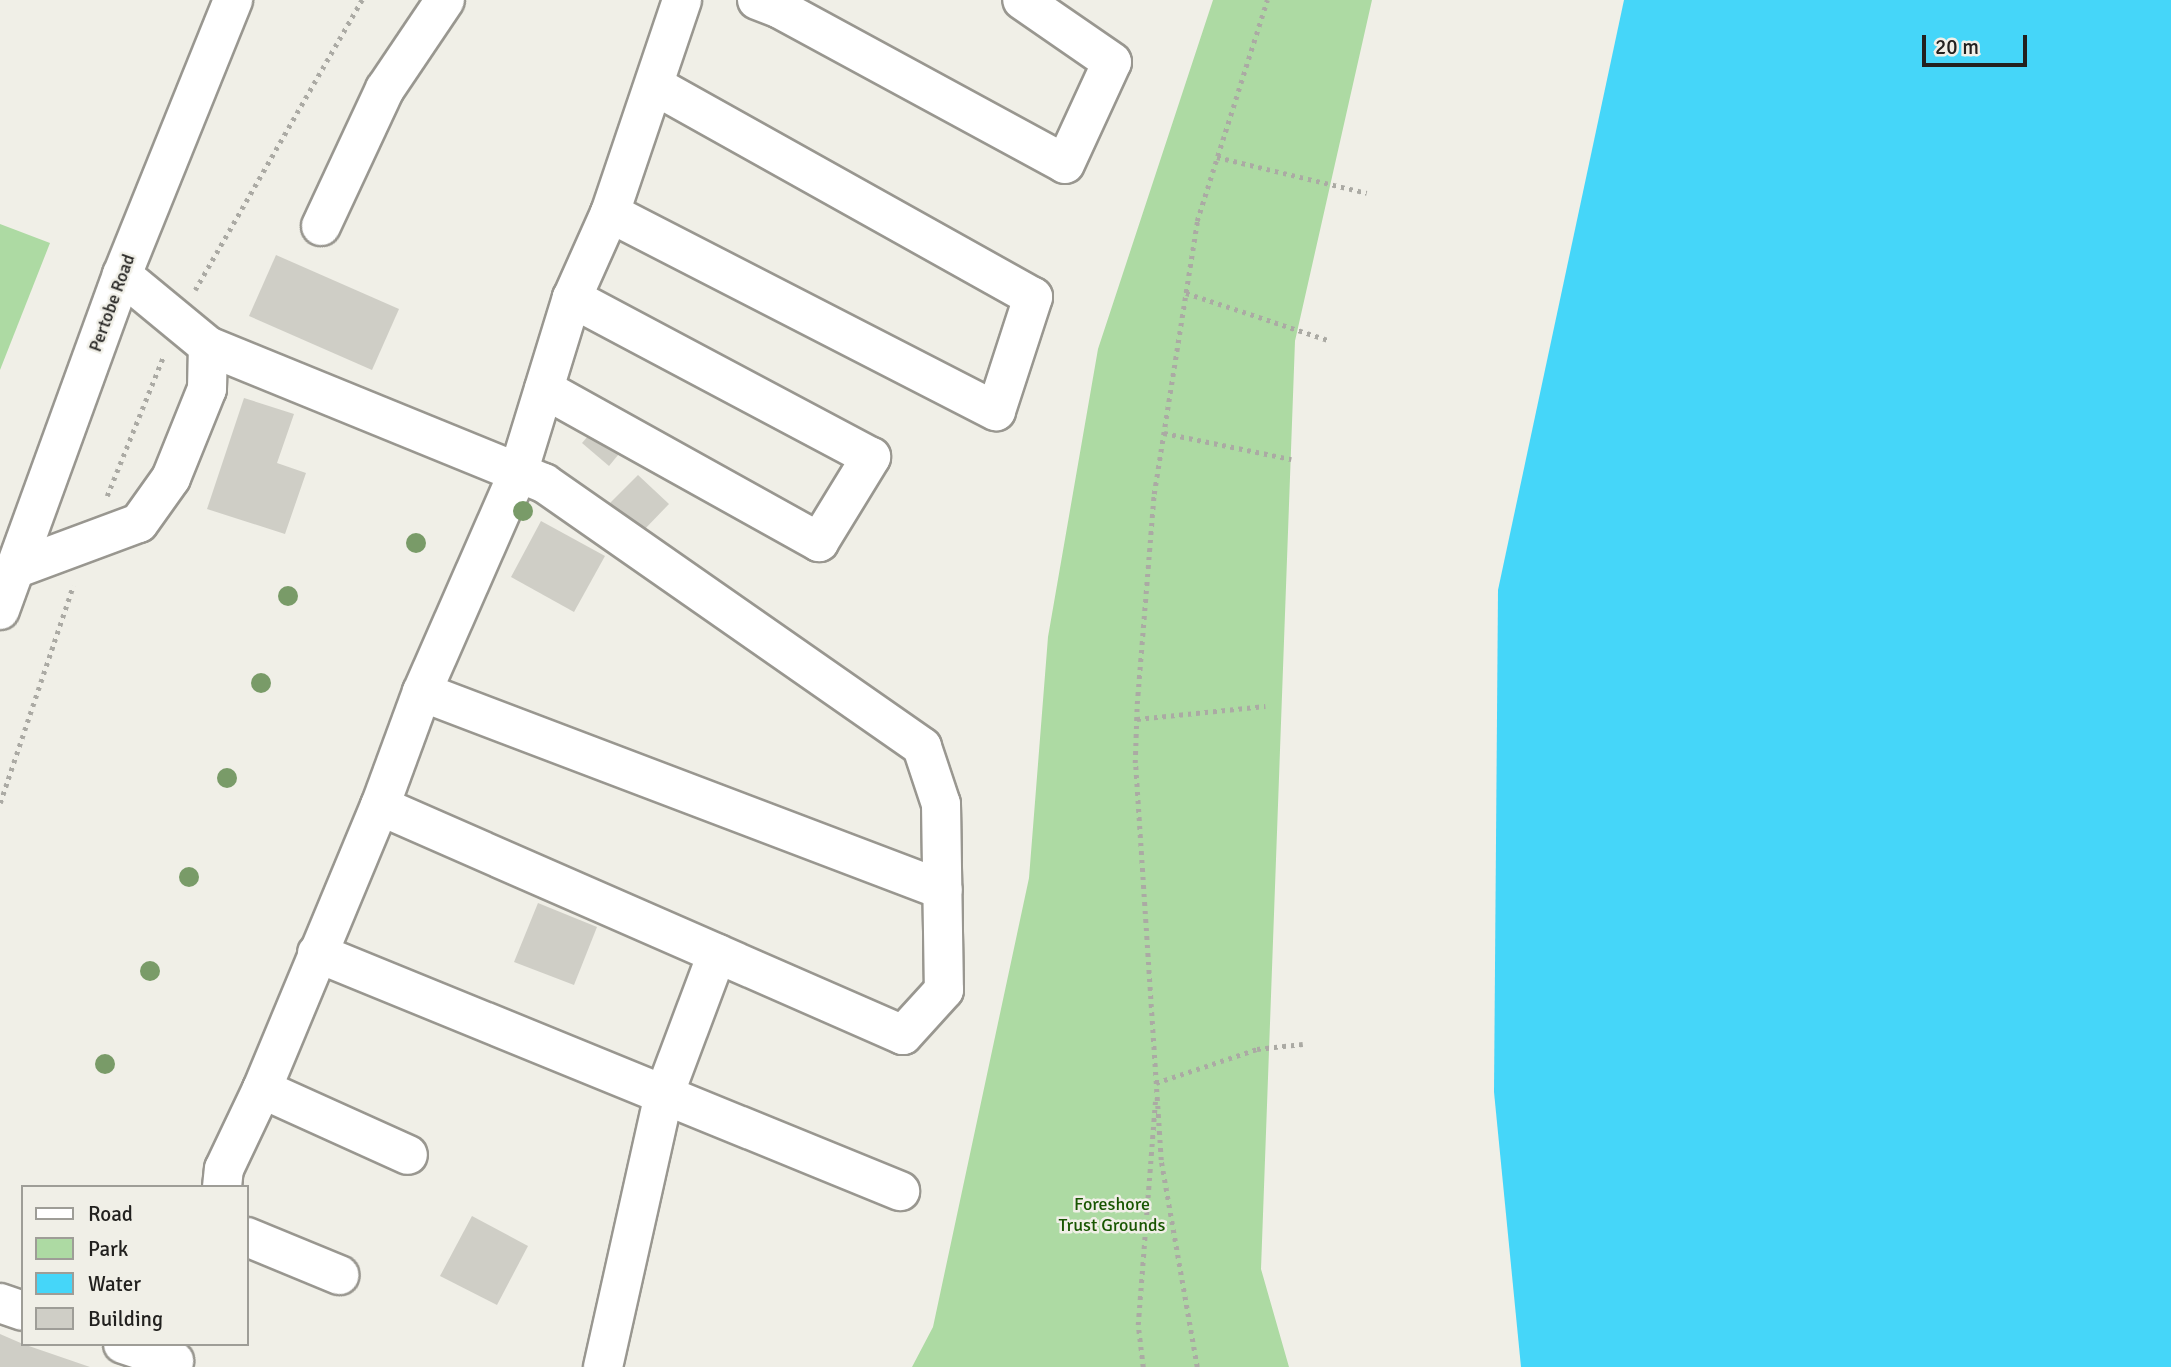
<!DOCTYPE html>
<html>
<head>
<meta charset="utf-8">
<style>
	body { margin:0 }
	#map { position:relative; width:2171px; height:1367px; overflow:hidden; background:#f0efe7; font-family:Signika,sans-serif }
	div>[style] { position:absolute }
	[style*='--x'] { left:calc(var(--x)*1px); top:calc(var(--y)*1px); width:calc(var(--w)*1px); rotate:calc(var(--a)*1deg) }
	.green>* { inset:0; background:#addaa3 }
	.water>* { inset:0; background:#45d6f9 }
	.building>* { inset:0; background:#cfcec6 }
	.path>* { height:4.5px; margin-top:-2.25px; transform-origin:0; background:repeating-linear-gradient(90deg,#abaaa4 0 3.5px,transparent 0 8.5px) }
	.roads { filter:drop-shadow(2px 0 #999790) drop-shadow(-2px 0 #999790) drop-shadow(0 2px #999790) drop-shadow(0 -2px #999790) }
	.minor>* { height:38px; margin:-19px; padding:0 19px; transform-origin:19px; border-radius:19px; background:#fff }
	.trees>* { width:20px; height:20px; margin:-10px; border-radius:50%; background:#799b68 }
	span { translate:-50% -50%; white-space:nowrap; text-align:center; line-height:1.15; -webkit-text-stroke:5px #f0efe7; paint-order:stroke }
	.street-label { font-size:18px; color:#22211f }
	.park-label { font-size:18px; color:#185601 }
	.legend { position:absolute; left:21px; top:1185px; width:228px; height:161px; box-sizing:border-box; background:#f0efe7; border:2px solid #9e9d97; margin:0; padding:9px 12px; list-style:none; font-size:21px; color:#22211f }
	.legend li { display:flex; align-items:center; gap:14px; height:35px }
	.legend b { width:35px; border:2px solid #9e9d97 }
	.scale { position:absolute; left:1922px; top:35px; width:105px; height:32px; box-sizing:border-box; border:4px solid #22211f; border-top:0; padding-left:9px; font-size:21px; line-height:24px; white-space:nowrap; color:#22211f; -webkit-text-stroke:5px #f0efe7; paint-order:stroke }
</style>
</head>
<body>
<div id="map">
	<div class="green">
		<div style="clip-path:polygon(1213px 0,1372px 0,1295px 341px,1261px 1269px,1289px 1367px,912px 1367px,933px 1327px,1029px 878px,1048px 637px,1098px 349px)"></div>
		<div style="clip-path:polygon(0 224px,50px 243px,0 370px)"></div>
	</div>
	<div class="water">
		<div style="clip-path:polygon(1624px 0,2171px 0,2171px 1367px,1521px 1367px,1494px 1092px,1498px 590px)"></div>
	</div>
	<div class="building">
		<div style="clip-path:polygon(276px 255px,399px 309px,372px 370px,249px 316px)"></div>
		<div style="clip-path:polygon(244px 398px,294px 414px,277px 463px,306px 473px,285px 534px,207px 509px)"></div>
		<div style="clip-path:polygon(596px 427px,623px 449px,609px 466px,582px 443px)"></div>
		<div style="clip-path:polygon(638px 475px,669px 504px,641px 533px,610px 503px)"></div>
		<div style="clip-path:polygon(541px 521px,605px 556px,574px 612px,511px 577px)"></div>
		<div style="clip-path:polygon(538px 903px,597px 927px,574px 985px,514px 962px)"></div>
		<div style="clip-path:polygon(472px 1216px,528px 1246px,497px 1305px,440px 1276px)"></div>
		<div style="clip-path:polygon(0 1334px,23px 1344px,90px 1367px,0 1367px)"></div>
	</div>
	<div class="path">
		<div style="--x:1217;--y:157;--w:154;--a:13.5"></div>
		<div style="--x:195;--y:290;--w:335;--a:-60.1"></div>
		<div style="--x:1186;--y:293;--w:150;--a:18.3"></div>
		<div style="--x:1164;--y:433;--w:130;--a:11.6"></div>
		<div style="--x:107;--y:496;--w:152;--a:-68"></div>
		<div style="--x:1137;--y:719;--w:129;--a:-5.8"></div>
		<div style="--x:0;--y:803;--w:229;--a:-71.4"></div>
		<div style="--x:1156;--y:1083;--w:107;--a:-18.6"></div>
		<div style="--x:1257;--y:1049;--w:46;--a:-6.2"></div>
		<div style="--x:1143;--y:1367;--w:42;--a:-96.8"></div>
		<div style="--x:1138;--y:1325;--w:224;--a:-85.6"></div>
		<div style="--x:1197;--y:1367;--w:210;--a:-99.9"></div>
		<div style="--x:1161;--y:1160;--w:398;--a:-93.7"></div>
		<div style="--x:1135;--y:763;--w:59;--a:-88.1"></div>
		<div style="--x:1137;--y:704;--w:211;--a:-85.4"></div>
		<div style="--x:1154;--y:494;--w:276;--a:-81"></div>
		<div style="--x:1197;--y:221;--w:232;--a:-72.4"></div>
	</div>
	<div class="roads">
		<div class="minor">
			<div style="--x:757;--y:0;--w:25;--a:21"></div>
			<div style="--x:780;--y:9;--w:324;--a:28.5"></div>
			<div style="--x:1065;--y:164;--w:112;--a:-65.3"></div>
			<div style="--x:1112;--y:62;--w:109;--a:-145.4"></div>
			<div style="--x:610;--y:213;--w:434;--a:27.2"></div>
			<div style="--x:996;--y:411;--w:120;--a:-72"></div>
			<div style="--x:1033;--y:297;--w:432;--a:-150.8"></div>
			<div style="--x:321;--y:226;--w:151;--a:-65"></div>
			<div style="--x:385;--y:89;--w:107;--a:-56"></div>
			<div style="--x:122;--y:275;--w:112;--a:39.5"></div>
			<div style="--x:208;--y:346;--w:363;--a:22.2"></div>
			<div style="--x:544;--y:483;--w:461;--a:34.9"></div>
			<div style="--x:922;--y:747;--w:60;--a:71.6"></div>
			<div style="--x:941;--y:804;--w:186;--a:89.1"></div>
			<div style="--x:944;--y:990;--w:61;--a:132.3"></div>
			<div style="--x:903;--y:1035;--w:571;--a:-156.35"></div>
			<div style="--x:544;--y:389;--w:315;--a:29.1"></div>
			<div style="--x:819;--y:542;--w:100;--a:-58.5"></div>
			<div style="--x:871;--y:457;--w:339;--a:-152"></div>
			<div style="--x:15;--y:569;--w:132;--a:-20.4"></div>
			<div style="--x:139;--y:523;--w:55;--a:-54.6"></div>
			<div style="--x:171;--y:478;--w:96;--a:-68"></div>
			<div style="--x:207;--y:389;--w:43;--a:-88.7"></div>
			<div style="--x:0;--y:610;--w:357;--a:-70"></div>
			<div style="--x:122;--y:275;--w:297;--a:-68"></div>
			<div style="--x:422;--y:692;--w:557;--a:20.81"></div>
			<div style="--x:317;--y:953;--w:630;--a:22.21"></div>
			<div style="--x:262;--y:1089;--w:160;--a:24.3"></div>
			<div style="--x:222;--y:1187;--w:18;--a:-84"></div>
			<div style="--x:224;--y:1169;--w:89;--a:-64.6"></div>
			<div style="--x:262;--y:1089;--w:307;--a:-67.4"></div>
			<div style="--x:380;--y:806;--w:121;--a:-69.8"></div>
			<div style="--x:422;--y:692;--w:239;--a:-66.3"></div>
			<div style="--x:518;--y:473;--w:183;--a:-72.9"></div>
			<div style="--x:572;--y:298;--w:93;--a:-65.9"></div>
			<div style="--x:610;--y:213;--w:225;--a:-71.3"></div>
			<div style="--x:247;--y:1237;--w:100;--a:22.4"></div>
			<div style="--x:0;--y:1303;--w:24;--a:19"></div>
			<div style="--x:123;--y:1344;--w:54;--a:18.4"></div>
			<div style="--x:603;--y:1367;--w:279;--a:-77.4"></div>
			<div style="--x:664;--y:1095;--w:151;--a:-69.4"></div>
		</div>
	</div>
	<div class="trees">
		<div style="left:523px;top:511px"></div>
		<div style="left:416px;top:543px"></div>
		<div style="left:288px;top:596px"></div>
		<div style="left:261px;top:683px"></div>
		<div style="left:227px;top:778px"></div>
		<div style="left:189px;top:877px"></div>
		<div style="left:150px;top:971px"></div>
		<div style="left:105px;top:1064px"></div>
	</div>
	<div class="street-label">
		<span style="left:112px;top:303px;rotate:-70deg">Pertobe Road</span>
	</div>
	<div class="park-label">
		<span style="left:1112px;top:1215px">Foreshore<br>Trust Grounds</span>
	</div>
	<ul class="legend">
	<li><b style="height:9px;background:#fff"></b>Road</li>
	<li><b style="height:19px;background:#addaa3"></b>Park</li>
	<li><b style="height:19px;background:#45d6f9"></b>Water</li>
	<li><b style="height:19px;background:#cfcec6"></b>Building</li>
	</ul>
	<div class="scale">20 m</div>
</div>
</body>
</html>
